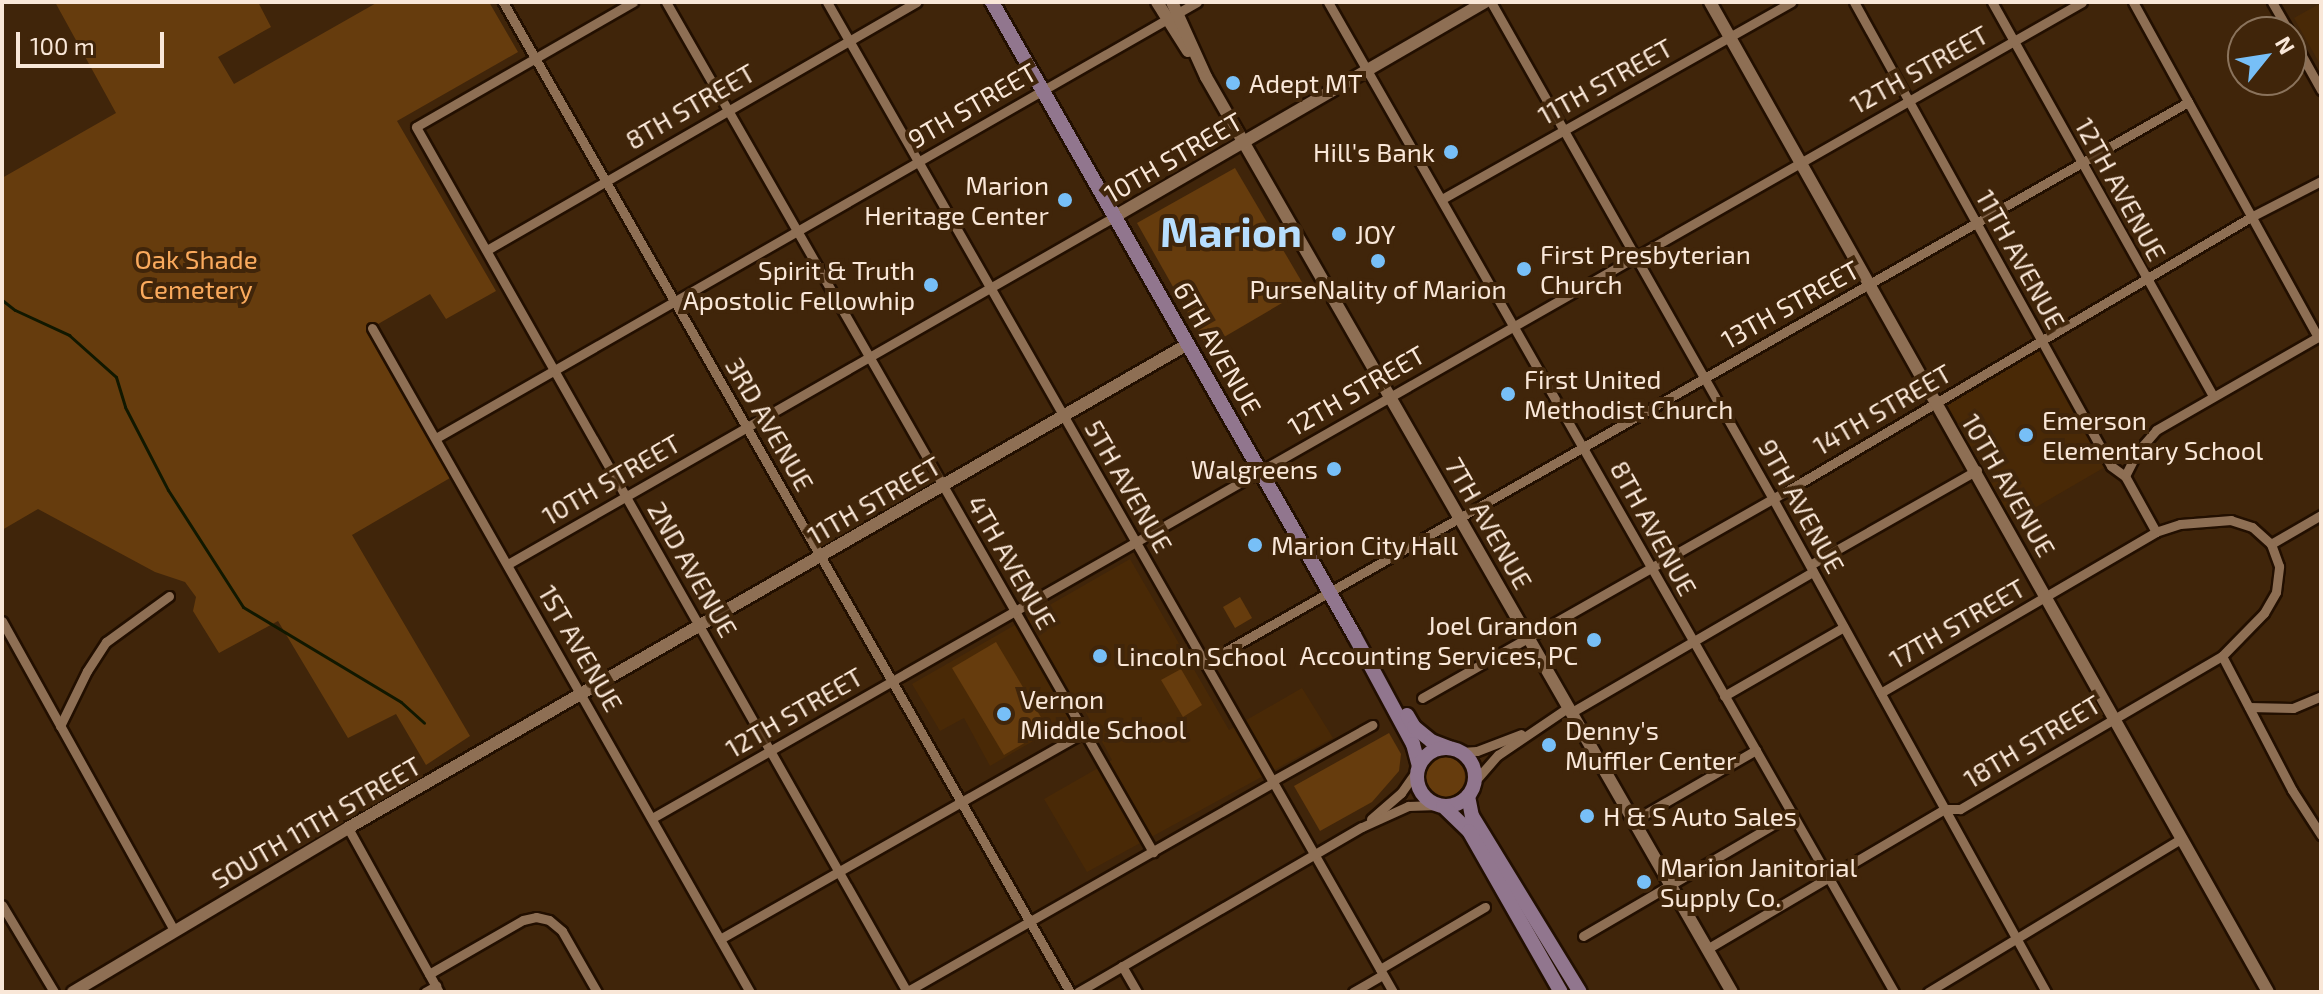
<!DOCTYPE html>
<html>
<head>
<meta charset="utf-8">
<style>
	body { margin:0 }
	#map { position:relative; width:2323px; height:994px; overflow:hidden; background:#40250a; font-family:"Exo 2",sans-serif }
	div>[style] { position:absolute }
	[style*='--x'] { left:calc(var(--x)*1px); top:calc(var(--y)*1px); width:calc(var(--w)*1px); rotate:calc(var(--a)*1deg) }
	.built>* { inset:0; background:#492906 }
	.green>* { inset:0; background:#663c0d }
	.round { border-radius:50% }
	.stream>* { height:3px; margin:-1.5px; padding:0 1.5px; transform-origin:1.5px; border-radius:1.5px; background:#111800 }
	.roads { filter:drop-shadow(2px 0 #220f00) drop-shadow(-2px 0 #220f00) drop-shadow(0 2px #220f00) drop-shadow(0 -2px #220f00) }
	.street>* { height:9px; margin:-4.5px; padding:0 4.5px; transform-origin:4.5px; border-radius:4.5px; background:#8e6f54 }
	.secondary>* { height:12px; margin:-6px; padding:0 6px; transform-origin:6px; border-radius:6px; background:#8e6f54 }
	.primary>* { height:14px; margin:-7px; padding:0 7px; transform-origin:7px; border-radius:7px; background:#91768e }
	.primary>.ring { margin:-7px; padding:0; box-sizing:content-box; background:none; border:14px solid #91768e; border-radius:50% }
	.dots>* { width:22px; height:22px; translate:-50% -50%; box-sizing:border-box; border:4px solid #40250a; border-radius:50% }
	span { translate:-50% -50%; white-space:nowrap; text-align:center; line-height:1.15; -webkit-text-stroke:8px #40250a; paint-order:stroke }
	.street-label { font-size:26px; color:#f9e7d8 }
	.poi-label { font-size:26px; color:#f9e7d8 }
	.left { translate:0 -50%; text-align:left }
	.right { translate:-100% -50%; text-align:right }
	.park-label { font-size:26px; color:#faaa5d }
	.town-label { font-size:42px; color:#b7defe; font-weight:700 }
	.frame { position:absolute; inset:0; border:4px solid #f9e7d8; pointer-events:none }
	.north { position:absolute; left:2227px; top:16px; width:80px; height:80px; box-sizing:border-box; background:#40250a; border:2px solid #8a735c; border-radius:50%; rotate:60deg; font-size:22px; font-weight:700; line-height:32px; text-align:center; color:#f9e7d8 }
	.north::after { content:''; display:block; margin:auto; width:28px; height:36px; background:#77bff7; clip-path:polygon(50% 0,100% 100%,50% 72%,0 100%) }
	.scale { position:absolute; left:16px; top:32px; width:148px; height:36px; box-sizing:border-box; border:4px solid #f9e7d8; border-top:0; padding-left:10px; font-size:24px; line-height:28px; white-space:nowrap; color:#f9e7d8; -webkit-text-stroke:6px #40250a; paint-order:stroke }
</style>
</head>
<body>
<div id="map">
	<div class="built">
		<div style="clip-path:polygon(2321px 3px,2321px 66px,2294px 18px)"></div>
		<div style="clip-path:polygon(2041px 349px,2105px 467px,2012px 521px,1946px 404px)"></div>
		<div style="clip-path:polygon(1130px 559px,1229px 730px,1302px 688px,1333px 738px,1087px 872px,1044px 799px,1112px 760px,1085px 711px,990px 766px,964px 718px,940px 731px,912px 684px)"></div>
	</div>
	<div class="green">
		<div style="clip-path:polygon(55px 2px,258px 2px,271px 27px,218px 57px,234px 84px,378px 2px,489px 2px,518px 52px,397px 121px,496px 291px,446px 319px,430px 294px,366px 331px,450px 478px,352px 535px,470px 736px,426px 765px,396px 714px,348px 738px,278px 621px,219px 653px,193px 611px,196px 597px,185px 582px,155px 572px,38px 509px,2px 530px,2px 178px,116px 113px)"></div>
		<div style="clip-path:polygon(1235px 168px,1306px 289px,1207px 347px,1137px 223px)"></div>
		<div style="clip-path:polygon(1240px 597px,1252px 618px,1235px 628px,1223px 607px)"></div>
		<div style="clip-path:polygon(996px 642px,1048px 729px,1004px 755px,952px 668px)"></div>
		<div style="clip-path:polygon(1181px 669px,1202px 705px,1183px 717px,1161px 680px)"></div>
		<div style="clip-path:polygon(1389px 733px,1401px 754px,1399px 771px,1372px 802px,1320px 831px,1294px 786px)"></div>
		<div class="round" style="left:1425px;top:757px;width:40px;height:40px"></div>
	</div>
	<div class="stream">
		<div style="--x:2;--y:300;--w:16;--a:38"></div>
		<div style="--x:15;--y:310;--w:60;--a:24.8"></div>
		<div style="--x:69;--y:335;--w:63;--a:41.8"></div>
		<div style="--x:116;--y:377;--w:31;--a:73"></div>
		<div style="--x:125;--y:407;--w:93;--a:62.6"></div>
		<div style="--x:168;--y:490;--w:139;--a:57.3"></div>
		<div style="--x:243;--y:607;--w:184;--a:31"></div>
		<div style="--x:401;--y:702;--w:31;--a:42"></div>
	</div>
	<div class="roads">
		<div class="street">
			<div style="--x:503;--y:2;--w:1141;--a:60.2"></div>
			<div style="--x:633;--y:2;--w:250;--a:150.1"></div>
			<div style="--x:416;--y:127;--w:995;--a:60.42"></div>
			<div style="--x:666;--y:2;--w:980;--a:60.19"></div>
			<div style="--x:827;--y:2;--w:1140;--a:60.24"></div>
			<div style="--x:1328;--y:2;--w:1140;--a:60.24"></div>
			<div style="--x:1491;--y:2;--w:571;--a:60.43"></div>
			<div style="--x:1773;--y:499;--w:564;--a:61.02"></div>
			<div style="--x:1854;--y:2;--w:530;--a:61.02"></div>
			<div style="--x:2111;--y:466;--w:17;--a:36"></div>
			<div style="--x:2125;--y:476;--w:64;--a:61"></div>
			<div style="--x:1992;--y:2;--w:452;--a:60.7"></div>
			<div style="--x:2133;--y:2;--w:383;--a:61.1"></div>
			<div style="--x:2272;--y:2;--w:34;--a:60"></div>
			<div style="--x:2291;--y:36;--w:62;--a:60.9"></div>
			<div style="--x:1442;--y:199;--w:401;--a:-29.4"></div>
			<div style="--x:487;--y:250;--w:496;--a:-30"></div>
			<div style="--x:372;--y:328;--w:764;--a:60.35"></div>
			<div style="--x:436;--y:438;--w:877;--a:-29.81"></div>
			<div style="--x:2125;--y:476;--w:28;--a:-63"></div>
			<div style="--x:2138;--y:451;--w:28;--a:-49"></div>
			<div style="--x:2156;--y:430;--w:190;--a:-29.9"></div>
			<div style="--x:2271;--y:544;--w:58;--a:-30.1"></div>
			<div style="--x:508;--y:564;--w:698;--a:-29.8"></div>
			<div style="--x:1810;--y:565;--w:192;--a:-29.6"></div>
			<div style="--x:2;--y:621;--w:354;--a:60.9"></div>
			<div style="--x:2222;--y:656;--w:151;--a:62.4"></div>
			<div style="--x:2292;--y:790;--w:54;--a:57.2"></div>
			<div style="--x:1205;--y:663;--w:1132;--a:-29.71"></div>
			<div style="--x:1724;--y:696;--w:138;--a:-29.9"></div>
			<div style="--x:1422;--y:698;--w:417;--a:-29.6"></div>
			<div style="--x:1785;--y:492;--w:541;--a:-30.55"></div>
			<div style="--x:2251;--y:217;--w:79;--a:-27.2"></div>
			<div style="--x:2249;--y:707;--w:44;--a:1.3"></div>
			<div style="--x:2293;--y:708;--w:30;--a:-23"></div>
			<div style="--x:1572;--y:712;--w:279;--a:-30.2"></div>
			<div style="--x:60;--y:726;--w:61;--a:-63.9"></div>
			<div style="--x:87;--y:671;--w:35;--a:-57"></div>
			<div style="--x:106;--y:642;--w:78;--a:-36.1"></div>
			<div style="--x:1461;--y:752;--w:16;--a:-4"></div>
			<div style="--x:1477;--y:751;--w:47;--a:-21.1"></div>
			<div style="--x:1272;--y:781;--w:115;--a:-29.2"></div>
			<div style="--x:1475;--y:781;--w:35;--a:-49"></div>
			<div style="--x:1498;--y:755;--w:86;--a:-34.1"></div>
			<div style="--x:654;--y:817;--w:1644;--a:-29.71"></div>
			<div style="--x:1371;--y:819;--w:40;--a:-41"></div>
			<div style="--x:1401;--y:793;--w:29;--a:-55"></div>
			<div style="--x:1633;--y:821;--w:142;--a:-30"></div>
			<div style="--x:348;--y:828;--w:188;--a:61"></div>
			<div style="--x:2;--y:905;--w:101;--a:59.1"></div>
			<div style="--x:1583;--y:936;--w:242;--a:-30.3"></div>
			<div style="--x:720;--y:939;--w:419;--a:-29.6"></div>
			<div style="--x:1707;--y:949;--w:276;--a:-30.5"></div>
			<div style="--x:1945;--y:809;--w:15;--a:0"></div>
			<div style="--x:1960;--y:809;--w:303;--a:-30.3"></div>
			<div style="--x:2222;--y:656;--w:60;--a:-45.7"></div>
			<div style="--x:2264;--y:613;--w:24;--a:-60"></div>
			<div style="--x:2276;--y:592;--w:26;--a:-83"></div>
			<div style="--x:2279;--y:566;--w:23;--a:-110"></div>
			<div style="--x:2271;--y:544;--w:25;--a:-138"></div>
			<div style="--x:2252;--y:527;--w:22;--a:-162"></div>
			<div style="--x:2231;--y:520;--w:51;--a:175.5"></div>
			<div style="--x:2180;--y:524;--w:25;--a:162"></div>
			<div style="--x:2156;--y:532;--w:319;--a:149.7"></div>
			<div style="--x:1122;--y:966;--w:30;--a:60"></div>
			<div style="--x:1380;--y:969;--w:122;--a:-30.6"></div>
			<div style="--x:429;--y:974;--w:108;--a:-29.9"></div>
			<div style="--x:523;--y:920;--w:13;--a:-13"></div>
			<div style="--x:536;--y:917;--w:13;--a:13"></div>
			<div style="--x:549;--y:920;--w:17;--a:40"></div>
			<div style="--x:562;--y:931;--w:70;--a:60.2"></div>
			<div style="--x:425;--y:992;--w:13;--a:-29"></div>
			<div style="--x:906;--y:992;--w:422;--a:-29.7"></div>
			<div style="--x:1078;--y:992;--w:328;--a:-30.2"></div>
			<div style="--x:1362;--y:827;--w:51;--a:-24.5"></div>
			<div style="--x:1408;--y:806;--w:30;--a:-2"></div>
			<div style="--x:1353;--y:992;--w:34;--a:-30"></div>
			<div style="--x:1928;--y:992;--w:296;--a:-31.2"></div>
		</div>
		<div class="secondary">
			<div style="--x:1157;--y:2;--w:58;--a:57.7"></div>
			<div style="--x:1172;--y:2;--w:82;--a:65.6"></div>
			<div style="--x:1206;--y:77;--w:1055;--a:60.11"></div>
			<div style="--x:1710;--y:2;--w:1136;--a:60.59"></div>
			<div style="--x:1114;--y:217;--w:429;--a:-30.1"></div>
			<div style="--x:73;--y:992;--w:320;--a:-30.8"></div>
			<div style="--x:348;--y:828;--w:969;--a:-29.95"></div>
		</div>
		<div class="primary">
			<div style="--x:992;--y:2;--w:729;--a:60.24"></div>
			<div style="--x:1354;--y:635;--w:124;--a:61.6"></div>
			<div style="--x:1413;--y:744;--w:23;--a:75"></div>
			<div style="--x:1407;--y:715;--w:14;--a:60"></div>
			<div style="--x:1414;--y:727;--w:22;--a:39"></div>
			<div style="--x:1431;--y:741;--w:19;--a:21"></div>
			<div class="ring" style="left:1417px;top:748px;width:44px;height:44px"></div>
			<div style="--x:1468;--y:796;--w:20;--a:79"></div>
			<div style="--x:1472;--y:816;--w:206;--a:58.5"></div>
			<div style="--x:1443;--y:806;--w:36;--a:44"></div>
			<div style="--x:1469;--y:831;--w:185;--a:60.3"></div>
		</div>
	</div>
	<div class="dots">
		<div style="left:1233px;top:83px;background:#77bff7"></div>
		<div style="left:1451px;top:152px;background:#77bff7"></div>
		<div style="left:1065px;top:200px;background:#77bff7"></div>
		<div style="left:1339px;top:234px;background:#77bff7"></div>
		<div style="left:1378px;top:261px;background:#77bff7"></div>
		<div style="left:1524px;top:269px;background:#77bff7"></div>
		<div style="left:931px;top:285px;background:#77bff7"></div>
		<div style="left:1508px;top:394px;background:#77bff7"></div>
		<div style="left:2026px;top:435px;background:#77bff7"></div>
		<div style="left:1334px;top:469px;background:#77bff7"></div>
		<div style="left:1255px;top:545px;background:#77bff7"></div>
		<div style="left:1594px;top:640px;background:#77bff7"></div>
		<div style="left:1100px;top:656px;background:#77bff7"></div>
		<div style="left:1004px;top:714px;background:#77bff7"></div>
		<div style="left:1549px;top:745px;background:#77bff7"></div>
		<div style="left:1587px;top:816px;background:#77bff7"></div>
		<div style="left:1644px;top:882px;background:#77bff7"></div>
	</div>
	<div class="street-label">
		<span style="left:1919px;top:69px;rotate:-29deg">12TH STREET</span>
		<span style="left:1605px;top:81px;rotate:-29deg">11TH STREET</span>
		<span style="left:972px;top:105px;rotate:-30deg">9TH STREET</span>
		<span style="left:690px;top:106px;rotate:-30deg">8TH STREET</span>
		<span style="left:1173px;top:157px;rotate:-30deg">10TH STREET</span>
		<span style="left:2121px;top:189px;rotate:61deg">12TH AVENUE</span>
		<span style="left:2021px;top:259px;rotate:61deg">11TH AVENUE</span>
		<span style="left:1790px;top:304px;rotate:-29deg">13TH STREET</span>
		<span style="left:1218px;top:348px;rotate:60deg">6TH AVENUE</span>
		<span style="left:1356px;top:390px;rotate:-30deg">12TH STREET</span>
		<span style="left:1882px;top:409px;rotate:-30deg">14TH STREET</span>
		<span style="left:770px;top:424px;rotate:60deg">3RD AVENUE</span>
		<span style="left:611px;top:479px;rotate:-30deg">10TH STREET</span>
		<span style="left:2009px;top:485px;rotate:60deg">10TH AVENUE</span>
		<span style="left:1129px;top:486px;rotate:60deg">5TH AVENUE</span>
		<span style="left:874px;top:500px;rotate:-30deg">11TH STREET</span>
		<span style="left:1802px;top:506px;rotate:61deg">9TH AVENUE</span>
		<span style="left:1489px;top:523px;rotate:60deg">7TH AVENUE</span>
		<span style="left:1654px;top:528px;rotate:61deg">8TH AVENUE</span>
		<span style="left:1012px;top:562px;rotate:60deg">4TH AVENUE</span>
		<span style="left:693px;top:569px;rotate:60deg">2ND AVENUE</span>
		<span style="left:1957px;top:623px;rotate:-30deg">17TH STREET</span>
		<span style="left:581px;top:648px;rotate:60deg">1ST AVENUE</span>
		<span style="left:794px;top:712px;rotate:-30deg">12TH STREET</span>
		<span style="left:2032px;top:741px;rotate:-31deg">18TH STREET</span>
		<span style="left:316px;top:822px;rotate:-30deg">SOUTH 11TH STREET</span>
	</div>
	<div class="poi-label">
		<span class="left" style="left:1249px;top:83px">Adept MT</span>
		<span class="right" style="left:1435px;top:152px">Hill's Bank</span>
		<span class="right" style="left:1049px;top:200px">Marion<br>Heritage Center</span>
		<span class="left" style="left:1355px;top:234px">JOY</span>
		<span class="left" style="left:1540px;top:269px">First Presbyterian<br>Church</span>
		<span class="right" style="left:915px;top:285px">Spirit &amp; Truth<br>Apostolic Fellowhip</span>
		<span style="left:1378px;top:289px">PurseNality of Marion</span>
		<span class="left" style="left:1524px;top:394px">First United<br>Methodist Church</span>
		<span class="left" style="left:2042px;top:435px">Emerson<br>Elementary School</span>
		<span class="right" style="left:1318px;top:469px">Walgreens</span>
		<span class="left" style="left:1271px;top:545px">Marion City Hall</span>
		<span class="right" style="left:1578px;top:640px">Joel Grandon<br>Accounting Services, PC</span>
		<span class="left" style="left:1116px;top:656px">Lincoln School</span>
		<span class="left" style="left:1020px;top:714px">Vernon<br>Middle School</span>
		<span class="left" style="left:1565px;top:745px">Denny's<br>Muffler Center</span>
		<span class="left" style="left:1603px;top:816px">H &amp; S Auto Sales</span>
		<span class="left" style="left:1660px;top:882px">Marion Janitorial<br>Supply Co.</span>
	</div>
	<div class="park-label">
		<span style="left:196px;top:274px">Oak Shade<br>Cemetery</span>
	</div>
	<div class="town-label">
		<span style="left:1231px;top:230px">Marion</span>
	</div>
	<div class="frame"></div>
	<div class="north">N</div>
	<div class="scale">100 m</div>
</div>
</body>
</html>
